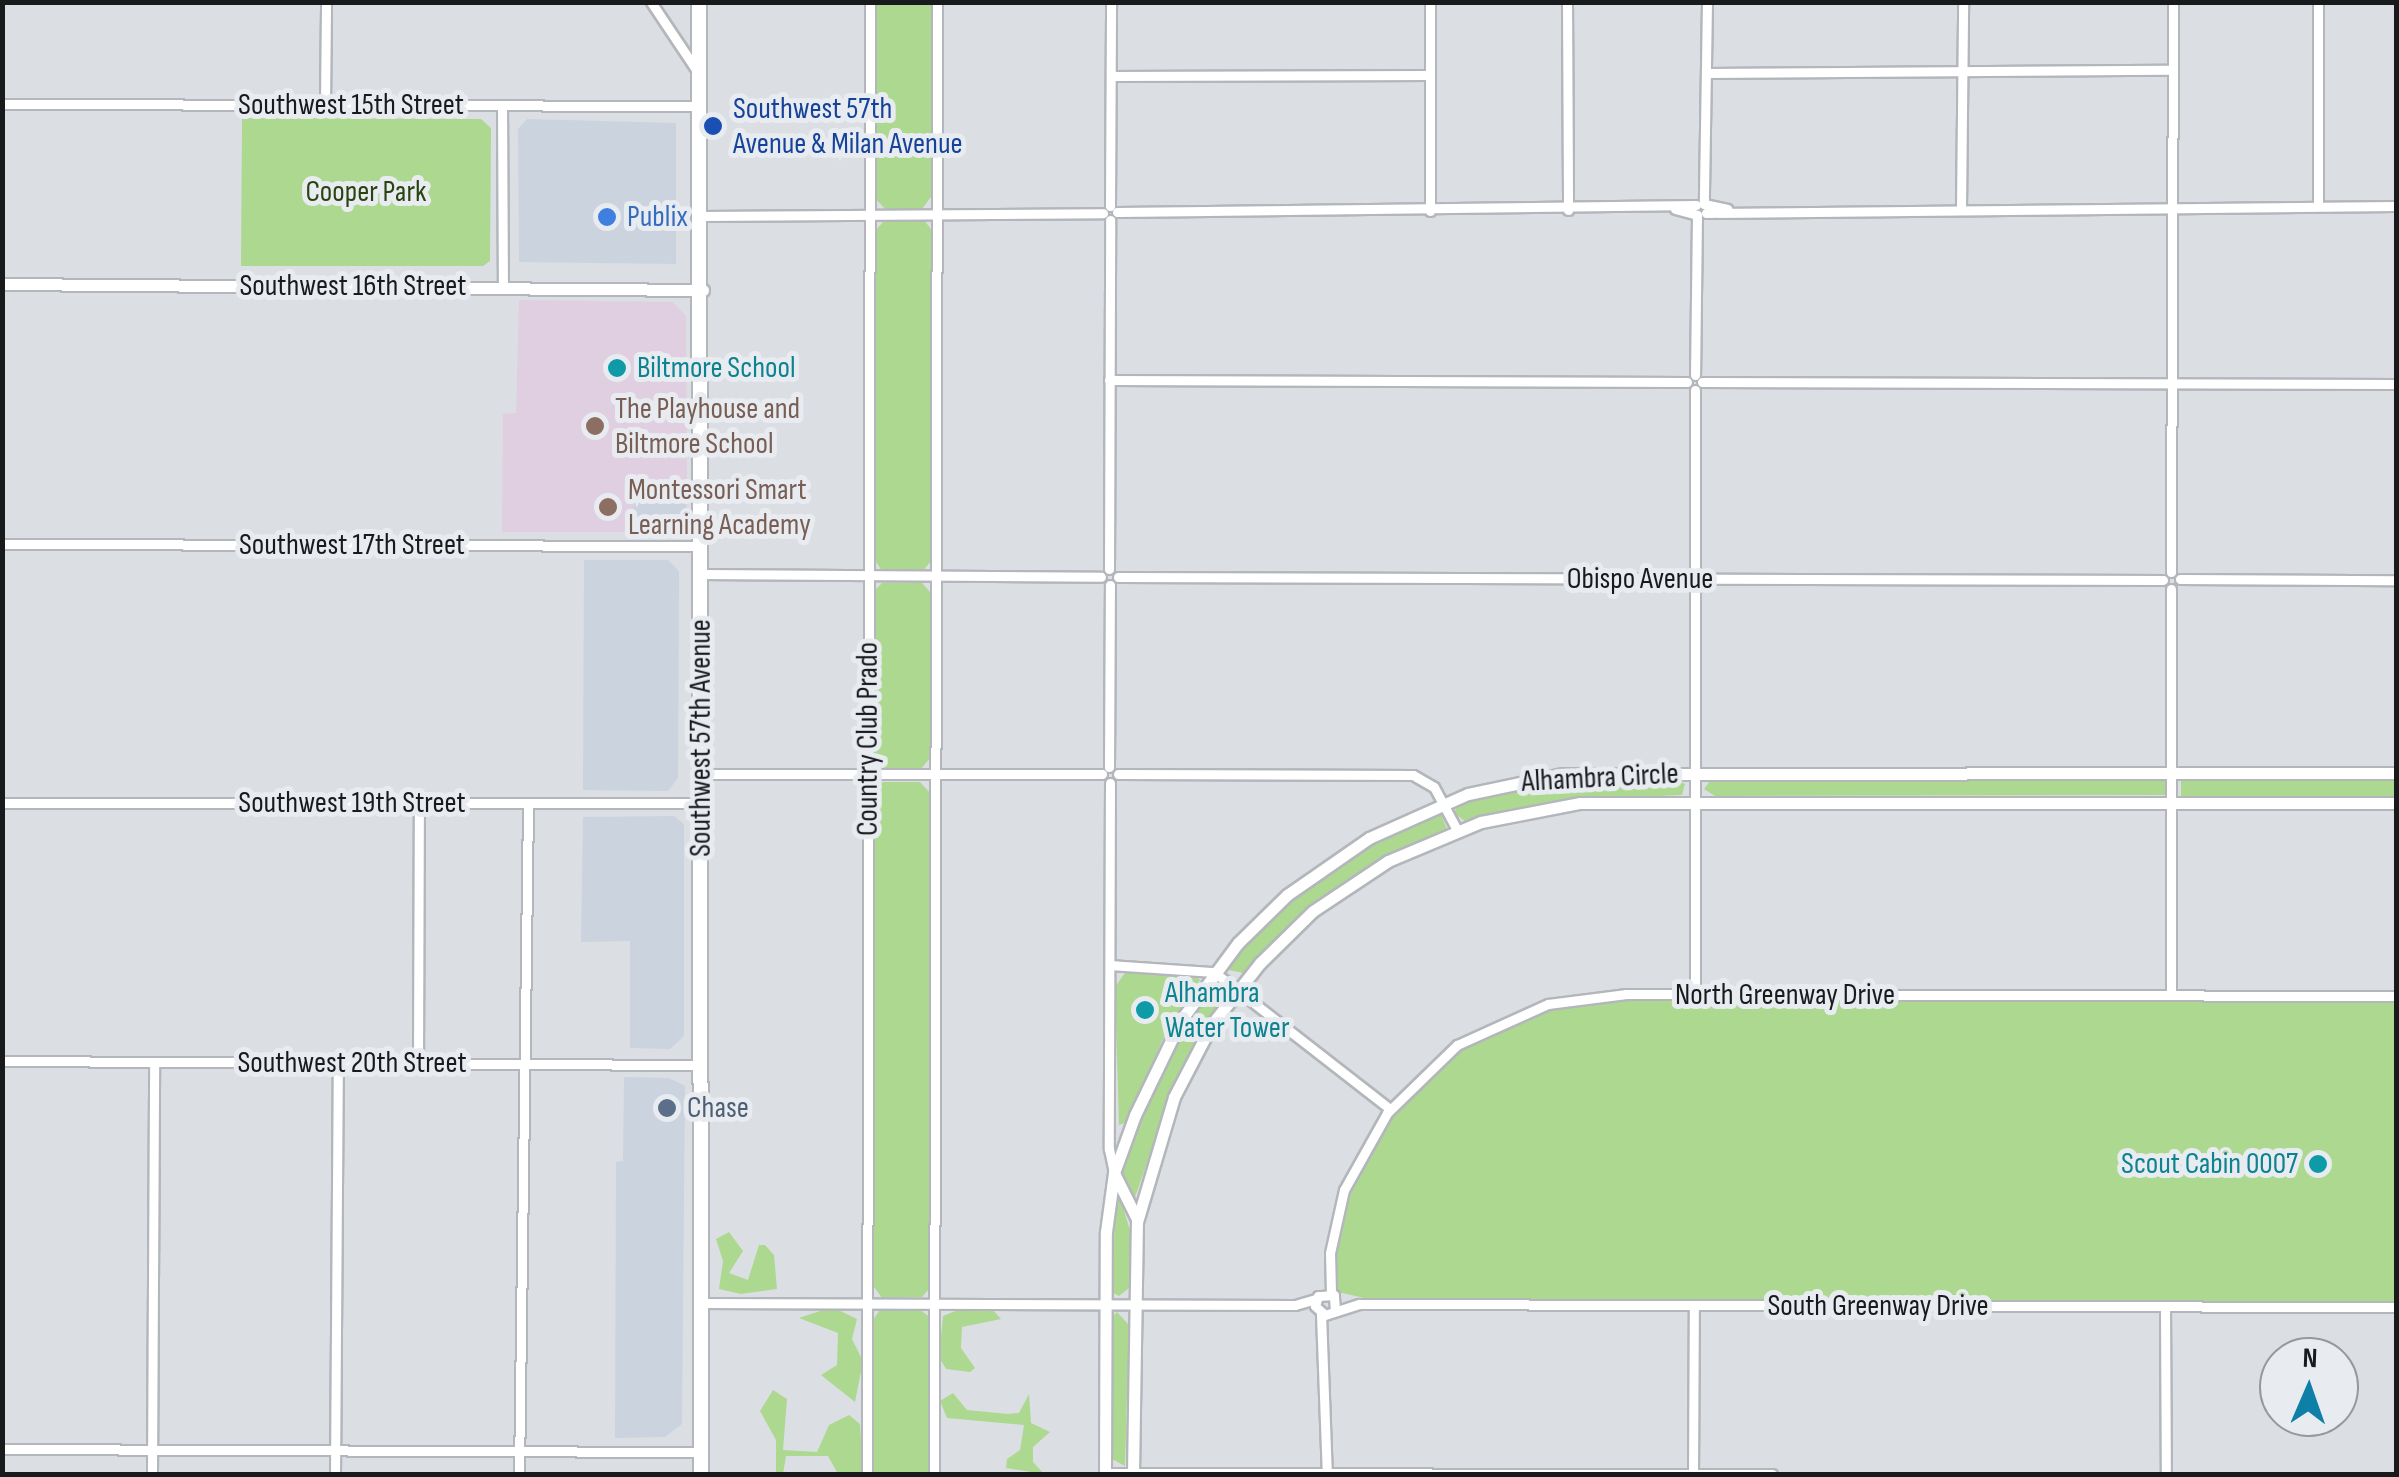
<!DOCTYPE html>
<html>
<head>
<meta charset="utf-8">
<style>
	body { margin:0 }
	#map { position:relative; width:2399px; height:1477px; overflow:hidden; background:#dbdfe4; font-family:"Sofia Sans Condensed",sans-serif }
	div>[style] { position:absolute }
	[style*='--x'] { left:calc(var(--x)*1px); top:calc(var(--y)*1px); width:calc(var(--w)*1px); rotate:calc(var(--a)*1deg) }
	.built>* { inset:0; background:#cbd3df }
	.education>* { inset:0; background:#dfcfe1 }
	.green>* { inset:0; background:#add890 }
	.roads { filter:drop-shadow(2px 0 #b3b7bb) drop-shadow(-2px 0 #b3b7bb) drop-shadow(0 2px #b3b7bb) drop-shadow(0 -2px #b3b7bb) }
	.minor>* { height:9px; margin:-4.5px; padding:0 4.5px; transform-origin:4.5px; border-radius:4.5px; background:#fff }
	.tertiary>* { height:11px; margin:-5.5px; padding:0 5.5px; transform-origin:5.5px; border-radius:5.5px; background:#fff }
	.secondary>* { height:14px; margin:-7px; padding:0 7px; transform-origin:7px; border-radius:7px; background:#fff }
	.dots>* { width:28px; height:28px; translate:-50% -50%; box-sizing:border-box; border:5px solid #e8ecf1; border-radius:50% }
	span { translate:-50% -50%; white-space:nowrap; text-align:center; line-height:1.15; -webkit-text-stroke:10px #e8ecf1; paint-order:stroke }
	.street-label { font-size:30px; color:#181a1c }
	.transit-label { font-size:30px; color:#164399 }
	.left { translate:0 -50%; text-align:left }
	.park-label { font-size:30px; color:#294410 }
	.shop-label { font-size:30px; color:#366cbe }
	.culture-label { font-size:30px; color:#0d838f }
	.right { translate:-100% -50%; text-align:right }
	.education-label { font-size:30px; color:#785e54 }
	.service-label { font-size:30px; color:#4e5e75 }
	.frame { position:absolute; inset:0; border:5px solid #181a1c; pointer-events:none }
	.north { position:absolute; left:2259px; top:1337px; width:100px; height:100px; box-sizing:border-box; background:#e8ecf1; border:2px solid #95989c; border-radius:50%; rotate:2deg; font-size:28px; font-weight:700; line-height:40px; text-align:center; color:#181a1c }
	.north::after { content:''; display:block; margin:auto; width:35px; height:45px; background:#0e80a7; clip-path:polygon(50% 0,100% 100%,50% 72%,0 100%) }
</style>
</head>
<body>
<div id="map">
	<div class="built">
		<div style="clip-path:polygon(527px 119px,676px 123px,676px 264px,519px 262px,518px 129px)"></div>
		<div style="clip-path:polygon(633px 482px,687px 482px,686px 529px,633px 532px)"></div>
		<div style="clip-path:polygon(584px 560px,668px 560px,679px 571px,678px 778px,668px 791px,583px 790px)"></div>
		<div style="clip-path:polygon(583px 817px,674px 816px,684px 824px,684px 1036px,670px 1049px,630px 1048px,630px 941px,581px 942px)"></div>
		<div style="clip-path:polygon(624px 1077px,669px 1078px,685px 1086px,682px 1424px,665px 1437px,615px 1438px,616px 1162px,623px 1161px)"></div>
	</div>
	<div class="education">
		<div style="clip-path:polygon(519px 300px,673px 302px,686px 316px,687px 482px,634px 482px,633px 532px,502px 532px,503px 414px,516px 413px)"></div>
	</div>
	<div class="green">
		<div style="clip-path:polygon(874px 3px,931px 3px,931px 197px,922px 209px,885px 209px,874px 197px)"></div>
		<div style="clip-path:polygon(242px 118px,481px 119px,491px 128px,490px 261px,483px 266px,241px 266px)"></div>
		<div style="clip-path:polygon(924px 220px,931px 229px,931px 561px,923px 571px,882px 571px,873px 557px,874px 232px,884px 221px)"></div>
		<div style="clip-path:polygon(882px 583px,922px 583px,931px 593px,930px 758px,921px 769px,884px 768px,873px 754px,873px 592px)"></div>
		<div style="clip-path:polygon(1673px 777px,1685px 784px,1682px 795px,1568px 800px,1466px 822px,1454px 813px,1460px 802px,1547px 780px)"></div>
		<div style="clip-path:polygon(1713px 777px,2165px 780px,2165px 795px,1715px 796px,1704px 789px)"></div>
		<div style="clip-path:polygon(2181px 778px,2396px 779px,2396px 797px,2181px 796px)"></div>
		<div style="clip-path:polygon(883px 782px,920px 782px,931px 794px,930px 1288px,922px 1297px,882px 1298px,872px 1284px,872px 794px)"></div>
		<div style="clip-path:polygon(1440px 812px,1447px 829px,1362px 870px,1314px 904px,1243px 973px,1229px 970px,1228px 959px,1285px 901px,1362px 847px)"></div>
		<div style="clip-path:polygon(1127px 970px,1195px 974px,1200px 980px,1162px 1041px,1127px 1122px,1119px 1125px,1115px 987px)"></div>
		<div style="clip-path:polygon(1211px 987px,1220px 988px,1223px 999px,1174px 1086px,1134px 1200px,1121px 1169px,1136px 1120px,1179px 1030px)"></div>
		<div style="clip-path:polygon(1605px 999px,2396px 1001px,2396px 1302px,1373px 1300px,1338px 1292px,1333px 1271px,1347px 1197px,1392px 1112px,1466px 1044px,1547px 1008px)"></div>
		<div style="clip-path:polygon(1117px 1188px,1132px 1237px,1129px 1288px,1119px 1296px,1111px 1292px)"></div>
		<div style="clip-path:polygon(729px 1232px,743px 1251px,729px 1273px,748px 1280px,759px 1245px,765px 1245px,774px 1255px,777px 1289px,741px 1294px,719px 1289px,723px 1261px,716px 1239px)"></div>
		<div style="clip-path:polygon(832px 1307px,857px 1319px,852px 1339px,863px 1361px,855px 1402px,821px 1375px,837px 1365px,838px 1333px,799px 1318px)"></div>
		<div style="clip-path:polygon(880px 1310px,920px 1310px,930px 1317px,929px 1474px,872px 1474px,872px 1321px)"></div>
		<div style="clip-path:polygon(958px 1310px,994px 1311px,1001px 1319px,962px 1327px,961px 1348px,975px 1368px,970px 1372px,946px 1369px,939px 1357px,943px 1316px)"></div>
		<div style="clip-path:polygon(1117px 1312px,1129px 1325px,1125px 1466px,1110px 1458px,1110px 1319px)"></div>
		<div style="clip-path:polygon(773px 1390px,787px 1399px,783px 1450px,817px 1452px,829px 1425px,849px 1415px,860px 1424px,863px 1474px,838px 1474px,828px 1456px,786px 1456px,783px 1474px,776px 1474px,776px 1440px,760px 1411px)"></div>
		<div style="clip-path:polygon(953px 1393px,967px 1410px,1008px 1414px,1019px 1413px,1029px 1394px,1031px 1423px,1050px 1432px,1033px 1447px,1033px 1462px,1044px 1474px,1006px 1468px,1007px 1459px,1020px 1450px,1024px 1425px,947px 1418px,940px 1401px)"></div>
	</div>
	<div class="roads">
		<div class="minor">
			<div style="--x:651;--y:2;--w:83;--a:56.3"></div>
			<div style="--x:1430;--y:2;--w:209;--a:90"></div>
			<div style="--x:1567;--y:2;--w:208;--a:89.7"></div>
			<div style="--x:1707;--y:2;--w:202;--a:90.9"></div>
			<div style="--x:1704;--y:204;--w:24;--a:12"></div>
			<div style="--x:2318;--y:2;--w:204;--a:90"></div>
			<div style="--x:1707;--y:73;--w:466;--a:-0.4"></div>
			<div style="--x:1111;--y:76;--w:318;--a:-0.2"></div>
			<div style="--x:2;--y:104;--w:698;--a:0.16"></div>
			<div style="--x:325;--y:104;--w:102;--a:-89.4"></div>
			<div style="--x:502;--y:105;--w:183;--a:89.7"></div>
			<div style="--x:1110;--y:206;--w:204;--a:-89.7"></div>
			<div style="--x:1961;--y:208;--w:206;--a:-89.4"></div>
			<div style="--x:1675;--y:209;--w:23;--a:15"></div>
			<div style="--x:1697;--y:215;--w:160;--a:90.7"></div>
			<div style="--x:1117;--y:212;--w:579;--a:-0.69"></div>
			<div style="--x:1706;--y:213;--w:690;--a:-0.58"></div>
			<div style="--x:702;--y:216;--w:401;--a:-0.4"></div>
			<div style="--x:1109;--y:380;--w:578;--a:0.2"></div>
			<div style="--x:1702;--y:382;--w:694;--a:0.17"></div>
			<div style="--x:2;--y:544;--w:699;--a:0.16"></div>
			<div style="--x:1109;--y:569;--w:349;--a:-89.8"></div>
			<div style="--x:2171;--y:572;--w:570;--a:-89.8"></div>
			<div style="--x:701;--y:574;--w:400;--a:0.4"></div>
			<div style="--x:1118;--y:577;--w:1045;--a:0.16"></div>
			<div style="--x:2180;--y:579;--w:216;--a:0.3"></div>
			<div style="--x:1109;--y:767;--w:182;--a:-89.7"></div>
			<div style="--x:701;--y:774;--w:401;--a:0"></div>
			<div style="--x:1118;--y:774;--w:295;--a:0.2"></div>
			<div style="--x:1413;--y:775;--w:24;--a:30"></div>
			<div style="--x:1434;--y:787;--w:49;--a:61.9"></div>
			<div style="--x:1110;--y:783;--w:366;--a:90.2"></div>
			<div style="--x:1109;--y:1149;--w:25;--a:78"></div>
			<div style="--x:2;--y:803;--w:699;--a:0"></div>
			<div style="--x:1110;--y:965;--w:104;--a:3.9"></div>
			<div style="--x:1214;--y:972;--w:223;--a:37.9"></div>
			<div style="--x:1695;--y:995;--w:605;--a:-90"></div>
			<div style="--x:2171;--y:995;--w:406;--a:-90"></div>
			<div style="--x:2;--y:1061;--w:699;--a:0.33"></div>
			<div style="--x:418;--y:1063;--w:260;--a:-89.8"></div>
			<div style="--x:1331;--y:1293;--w:40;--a:-91.4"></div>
			<div style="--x:1330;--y:1253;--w:65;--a:-77.5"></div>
			<div style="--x:1344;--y:1190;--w:88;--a:-60.8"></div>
			<div style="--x:1387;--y:1113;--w:98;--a:-44.2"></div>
			<div style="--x:1457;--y:1045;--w:100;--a:-24.3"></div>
			<div style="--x:1548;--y:1004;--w:79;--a:-7.3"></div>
			<div style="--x:1626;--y:994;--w:770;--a:0.15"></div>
			<div style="--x:701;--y:1303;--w:594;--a:0.19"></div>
			<div style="--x:1295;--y:1305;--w:22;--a:-16"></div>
			<div style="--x:2165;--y:1307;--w:167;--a:89.7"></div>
			<div style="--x:1335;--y:1311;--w:16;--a:-94"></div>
			<div style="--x:1334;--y:1295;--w:16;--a:176"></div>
			<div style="--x:1318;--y:1296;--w:10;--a:107"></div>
			<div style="--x:1315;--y:1306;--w:13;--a:42"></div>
			<div style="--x:1325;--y:1315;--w:36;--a:-18"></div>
			<div style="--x:1359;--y:1304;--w:1037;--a:0.17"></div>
			<div style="--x:1321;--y:1314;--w:160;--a:87.9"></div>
			<div style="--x:2;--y:1449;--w:699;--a:0.25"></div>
			<div style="--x:1105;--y:1473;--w:667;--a:0.09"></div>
			<div style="--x:152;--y:1474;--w:412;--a:-89.7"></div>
			<div style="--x:335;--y:1474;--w:411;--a:-89.6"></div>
			<div style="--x:519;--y:1474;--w:670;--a:-89.23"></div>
			<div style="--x:867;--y:1474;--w:1472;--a:-89.88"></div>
			<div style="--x:934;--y:1474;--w:1472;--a:-89.88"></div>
			<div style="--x:1693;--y:1474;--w:169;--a:-89.7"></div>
		</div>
		<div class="tertiary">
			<div style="--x:2;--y:284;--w:701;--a:0.49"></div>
			<div style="--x:1114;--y:1173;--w:51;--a:63.4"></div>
			<div style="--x:1105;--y:1474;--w:242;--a:-89.8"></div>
			<div style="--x:1106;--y:1232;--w:60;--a:-82.3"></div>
			<div style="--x:1114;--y:1173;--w:62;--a:-70.1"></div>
			<div style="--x:1135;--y:1115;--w:106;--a:-64.2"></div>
			<div style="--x:1181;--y:1020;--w:96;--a:-53.5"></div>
			<div style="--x:1238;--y:943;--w:69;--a:-44.4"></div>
			<div style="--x:1287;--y:895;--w:100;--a:-34.8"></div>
			<div style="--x:1369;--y:838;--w:108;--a:-24"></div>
			<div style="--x:1468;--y:794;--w:97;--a:-11.9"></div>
			<div style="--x:1563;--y:774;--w:833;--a:-0.07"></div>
			<div style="--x:1133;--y:1474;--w:252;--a:-89.1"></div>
			<div style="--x:1137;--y:1222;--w:130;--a:-73.5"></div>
			<div style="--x:1174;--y:1097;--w:82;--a:-62.5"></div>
			<div style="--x:1212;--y:1024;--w:78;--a:-51.8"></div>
			<div style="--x:1260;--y:963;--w:74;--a:-44.5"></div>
			<div style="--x:1313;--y:911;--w:90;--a:-33.7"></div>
			<div style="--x:1388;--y:861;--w:101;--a:-22.8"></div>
			<div style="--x:1481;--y:822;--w:101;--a:-10.9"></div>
			<div style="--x:1580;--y:803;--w:816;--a:0"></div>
		</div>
		<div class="secondary">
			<div style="--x:699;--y:2;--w:1472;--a:89.92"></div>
		</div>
	</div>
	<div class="dots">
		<div style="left:713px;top:126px;background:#1a4fb4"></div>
		<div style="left:607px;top:217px;background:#3f7fe0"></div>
		<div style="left:617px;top:368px;background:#0f9aa8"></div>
		<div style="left:595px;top:426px;background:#8d6e63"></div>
		<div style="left:608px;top:507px;background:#8d6e63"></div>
		<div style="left:1145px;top:1010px;background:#0f9aa8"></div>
		<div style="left:667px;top:1108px;background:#5c6f8a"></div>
		<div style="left:2318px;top:1164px;background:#0f9aa8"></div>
	</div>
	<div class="street-label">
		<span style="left:351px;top:105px">Southwest 15th Street</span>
		<span style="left:353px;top:286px">Southwest 16th Street</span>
		<span style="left:352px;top:545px">Southwest 17th Street</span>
		<span style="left:1640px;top:579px">Obispo Avenue</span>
		<span style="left:701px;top:738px;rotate:-90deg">Southwest 57th Avenue</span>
		<span style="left:868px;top:739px;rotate:-90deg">Country Club Prado</span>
		<span style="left:1600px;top:778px;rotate:-3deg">Alhambra Circle</span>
		<span style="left:352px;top:803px">Southwest 19th Street</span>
		<span style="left:1785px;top:995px">North Greenway Drive</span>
		<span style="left:352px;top:1063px">Southwest 20th Street</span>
		<span style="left:1878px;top:1306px">South Greenway Drive</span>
	</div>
	<div class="transit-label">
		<span class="left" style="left:733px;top:126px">Southwest 57th<br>Avenue &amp; Milan Avenue</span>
	</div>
	<div class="park-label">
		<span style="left:366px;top:192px">Cooper Park</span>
	</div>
	<div class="shop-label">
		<span class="left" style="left:627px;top:217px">Publix</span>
	</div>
	<div class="culture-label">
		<span class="left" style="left:637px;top:368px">Biltmore School</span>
		<span class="left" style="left:1165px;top:1010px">Alhambra<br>Water Tower</span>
		<span class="right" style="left:2298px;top:1164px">Scout Cabin 0007</span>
	</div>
	<div class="education-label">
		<span class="left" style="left:615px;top:426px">The Playhouse and<br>Biltmore School</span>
		<span class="left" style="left:628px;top:507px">Montessori Smart<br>Learning Academy</span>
	</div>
	<div class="service-label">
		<span class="left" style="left:687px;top:1108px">Chase</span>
	</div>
	<div class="frame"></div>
	<div class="north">N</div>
</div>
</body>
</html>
